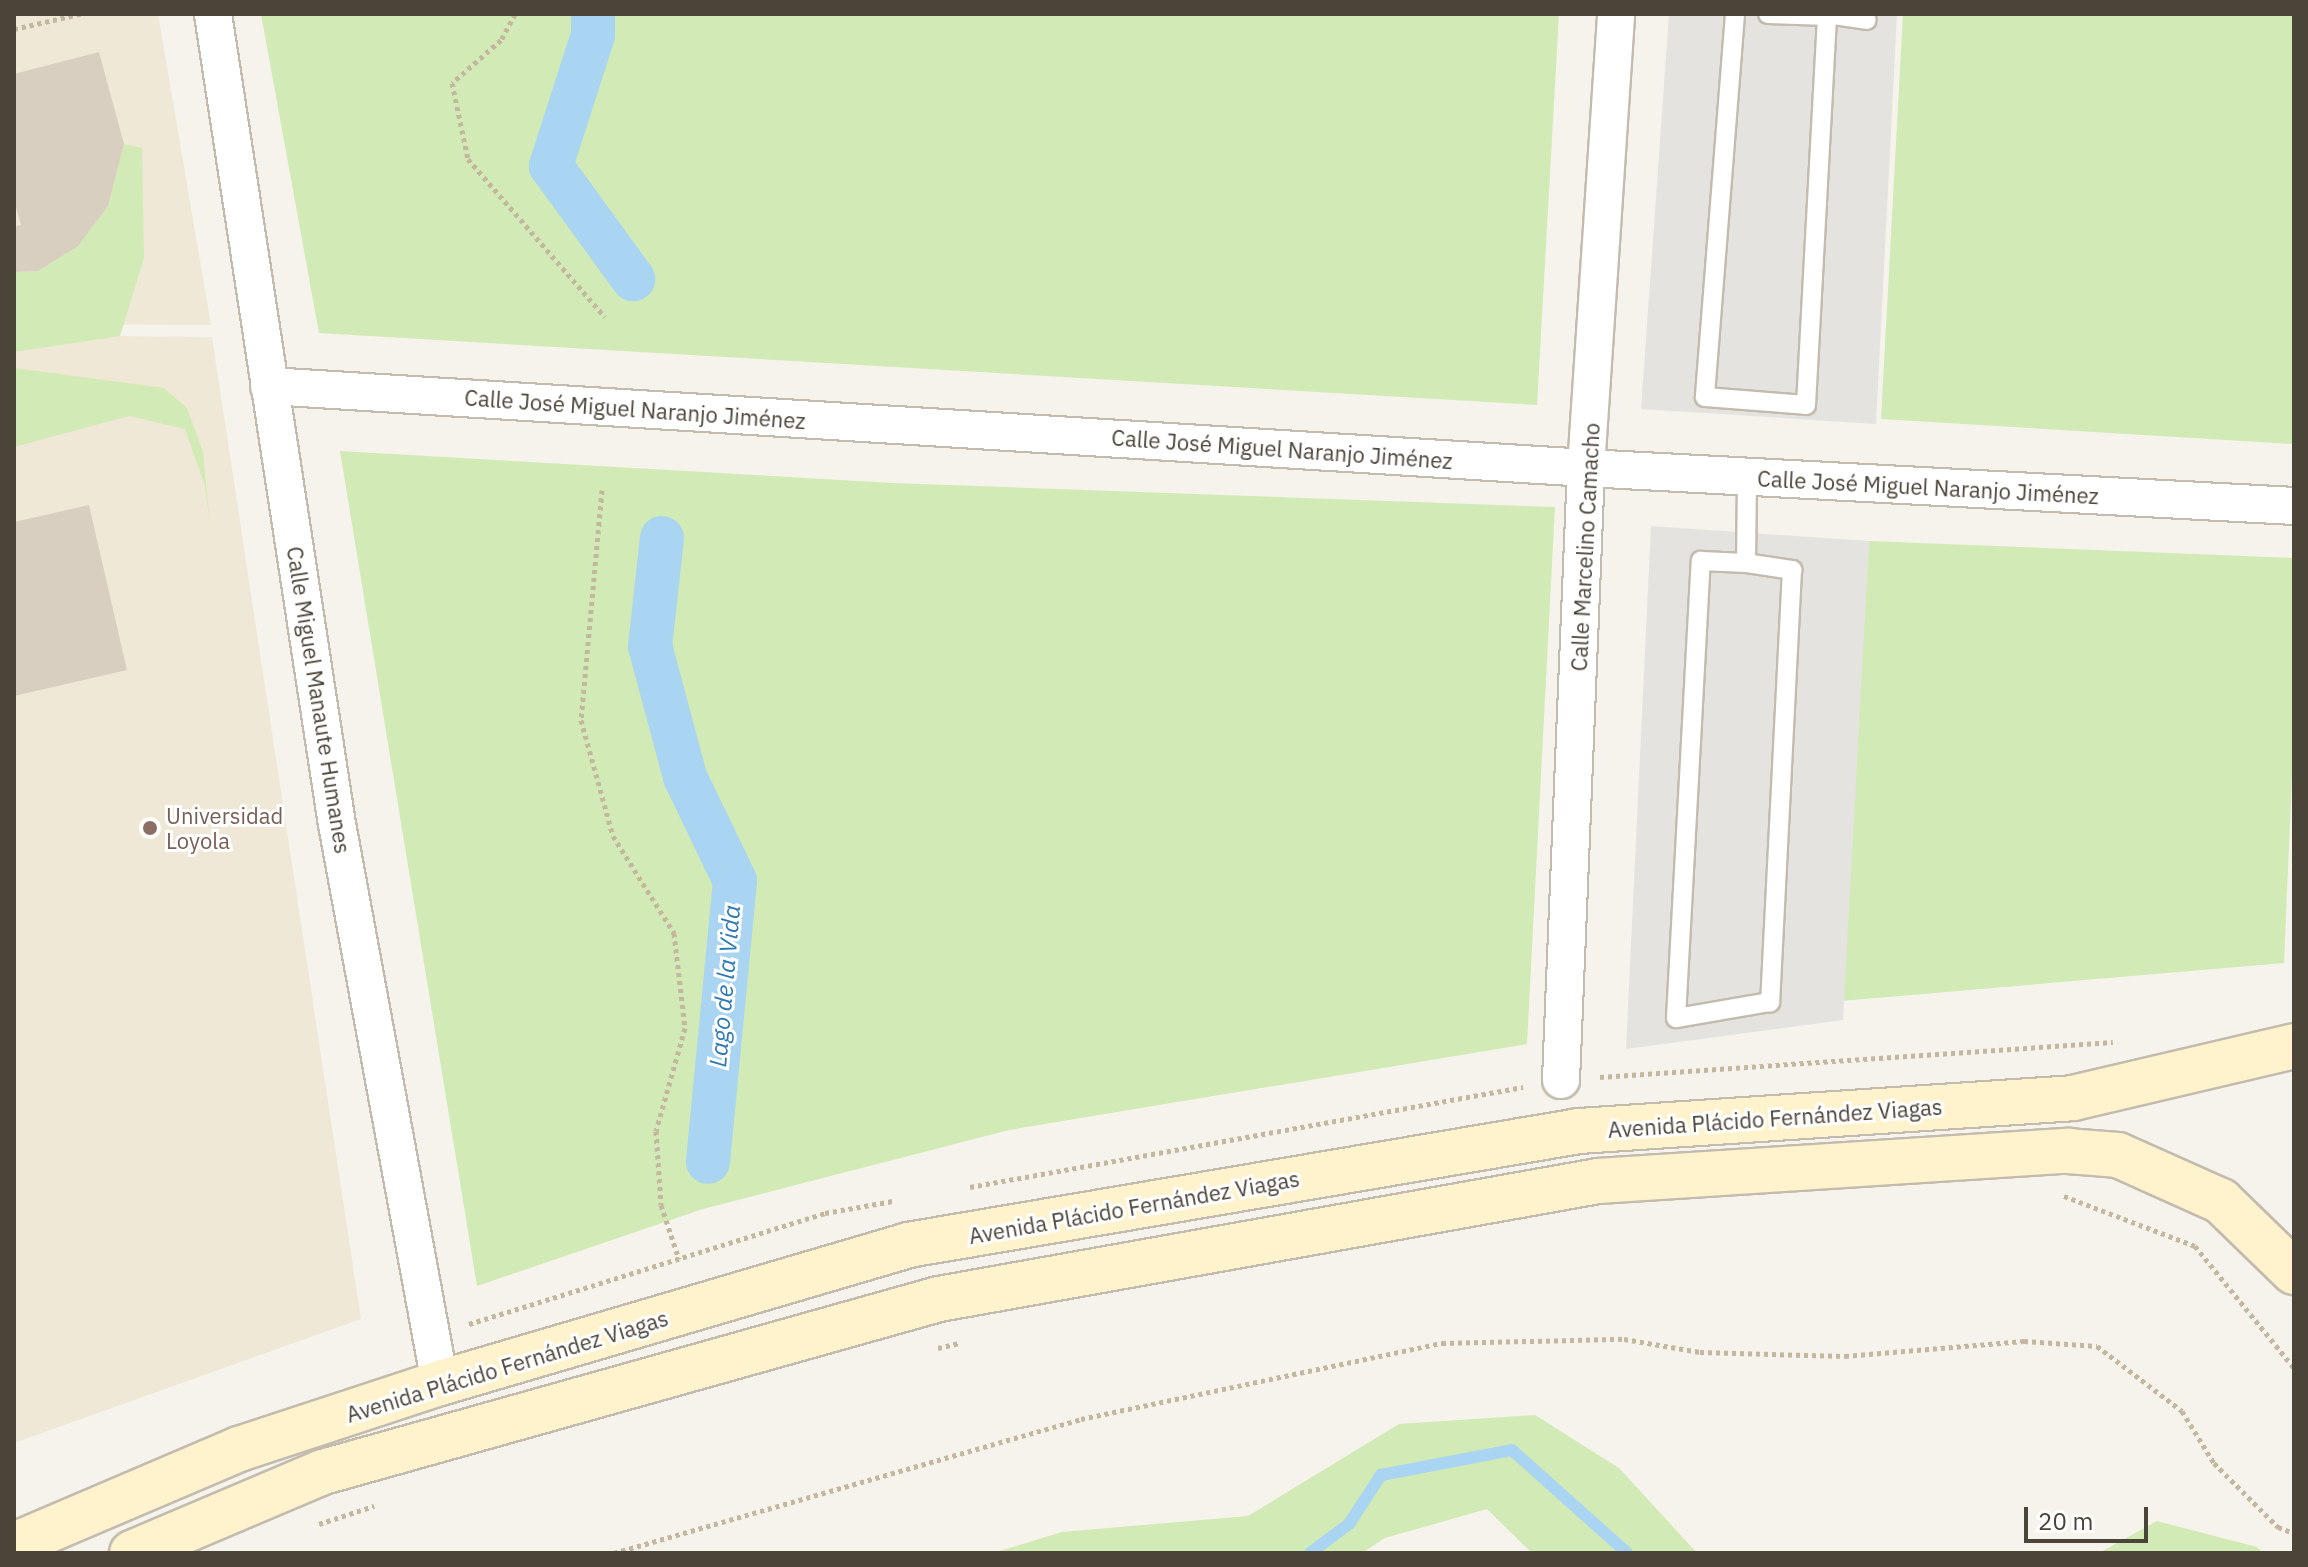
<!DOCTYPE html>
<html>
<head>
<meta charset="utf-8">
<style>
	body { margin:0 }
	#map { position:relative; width:2308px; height:1567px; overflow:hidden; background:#f6f3ec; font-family:"IBM Plex Sans",sans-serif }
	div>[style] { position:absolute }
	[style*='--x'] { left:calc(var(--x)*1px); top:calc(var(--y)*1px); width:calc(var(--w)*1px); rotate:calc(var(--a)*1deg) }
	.education>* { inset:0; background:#efe8d6 }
	.green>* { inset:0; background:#d2eab5 }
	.parking>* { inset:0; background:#e5e3e0 }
	.stream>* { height:12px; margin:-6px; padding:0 6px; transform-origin:6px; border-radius:6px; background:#a9d4f2 }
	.canal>* { height:44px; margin:-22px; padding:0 22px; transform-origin:22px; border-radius:22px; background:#a9d4f2 }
	.building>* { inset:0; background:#d8cfc1 }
	.path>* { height:5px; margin-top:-2.5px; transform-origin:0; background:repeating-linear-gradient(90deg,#c4b79f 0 4px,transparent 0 8px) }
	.roads { filter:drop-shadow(2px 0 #c2bbae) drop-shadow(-2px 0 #c2bbae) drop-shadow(0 2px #c2bbae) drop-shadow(0 -2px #c2bbae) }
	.lane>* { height:18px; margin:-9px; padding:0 9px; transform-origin:9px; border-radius:9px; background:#fff }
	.street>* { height:36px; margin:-18px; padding:0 18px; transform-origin:18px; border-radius:18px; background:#fff }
	.secondary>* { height:44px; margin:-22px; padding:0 22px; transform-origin:22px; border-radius:22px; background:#fff3cd }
	.dots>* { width:22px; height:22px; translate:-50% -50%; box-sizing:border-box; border:4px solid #fff; border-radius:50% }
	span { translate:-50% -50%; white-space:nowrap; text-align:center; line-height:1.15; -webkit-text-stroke:6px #fff; paint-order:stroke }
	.street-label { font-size:22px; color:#4b4439 }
	.education-label { font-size:22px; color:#785e54 }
	.left { translate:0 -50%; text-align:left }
	.water-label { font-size:24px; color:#2e7ab2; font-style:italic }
	.frame { position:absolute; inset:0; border:16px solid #4b4439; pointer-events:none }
	.scale { position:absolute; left:2024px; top:1507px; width:124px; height:36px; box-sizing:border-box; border:4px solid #4b4439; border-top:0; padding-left:10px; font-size:24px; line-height:28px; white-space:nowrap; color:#4b4439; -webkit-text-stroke:6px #fff; paint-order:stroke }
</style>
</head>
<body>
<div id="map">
	<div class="education">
		<div style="clip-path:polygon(14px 14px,158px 14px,211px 325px,14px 324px)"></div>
		<div style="clip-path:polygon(14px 335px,212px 337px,361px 1319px,14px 1443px)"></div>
	</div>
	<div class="green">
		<div style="clip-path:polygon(261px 14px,1559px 14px,1537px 405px,319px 333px)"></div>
		<div style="clip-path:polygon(1903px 14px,2294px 14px,2294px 444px,1881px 419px)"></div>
		<div style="clip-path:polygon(124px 144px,142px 148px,144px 258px,120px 336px,14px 352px,14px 272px,38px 271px,108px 206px)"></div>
		<div style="clip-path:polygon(14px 368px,164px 388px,187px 408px,203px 452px,210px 525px,205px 486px,185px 429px,129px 416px,14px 447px)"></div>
		<div style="clip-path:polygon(340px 451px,892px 483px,1555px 507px,1527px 1044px,1009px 1130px,703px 1209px,477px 1286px)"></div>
		<div style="clip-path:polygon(1869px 541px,2294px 558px,2294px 730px,2284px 963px,1841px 1001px)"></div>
		<div style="clip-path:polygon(1535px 1415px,1619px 1468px,1697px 1553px,1532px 1553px,1487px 1509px,1385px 1538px,1362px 1553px,993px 1553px,1062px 1532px,1248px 1516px,1399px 1424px)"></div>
		<div style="clip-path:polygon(2157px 1521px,2257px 1547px,2263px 1553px,2099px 1553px)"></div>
	</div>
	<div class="parking">
		<div style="clip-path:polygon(1669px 14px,1897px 14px,1876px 424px,1641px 409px)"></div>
		<div style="clip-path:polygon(1651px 526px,1869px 541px,1843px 1020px,1626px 1049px)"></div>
	</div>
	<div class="stream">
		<div style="--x:1310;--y:1553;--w:49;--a:-36.6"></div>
		<div style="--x:1349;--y:1524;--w:59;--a:-56.9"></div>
		<div style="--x:1381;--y:1475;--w:133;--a:-10.8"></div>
		<div style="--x:1512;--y:1450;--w:154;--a:41.8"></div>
	</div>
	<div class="canal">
		<div style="--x:593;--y:14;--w:21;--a:90"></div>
		<div style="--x:593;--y:35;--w:138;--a:107.8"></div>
		<div style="--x:551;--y:166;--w:140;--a:54"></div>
		<div style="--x:662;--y:538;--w:109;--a:96.3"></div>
		<div style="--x:650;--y:646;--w:136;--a:75"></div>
		<div style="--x:685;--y:777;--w:115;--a:64.3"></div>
		<div style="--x:735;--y:881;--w:282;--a:95.5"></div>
	</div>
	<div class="building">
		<div style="clip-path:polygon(99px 52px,124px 144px,108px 206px,78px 246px,38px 271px,14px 272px,14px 227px,21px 225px,14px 201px,14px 74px)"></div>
		<div style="clip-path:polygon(89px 505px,127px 670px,14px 696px,14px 522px)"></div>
	</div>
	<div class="path">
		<div style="--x:515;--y:14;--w:30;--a:118"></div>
		<div style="--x:501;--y:40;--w:65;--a:138.7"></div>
		<div style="--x:452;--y:83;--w:78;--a:78.1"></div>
		<div style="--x:468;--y:159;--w:209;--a:49.1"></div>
		<div style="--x:14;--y:29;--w:68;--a:-12.8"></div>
		<div style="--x:602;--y:490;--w:231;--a:95.2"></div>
		<div style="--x:581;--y:720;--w:120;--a:74.6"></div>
		<div style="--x:613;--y:836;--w:115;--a:57.8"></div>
		<div style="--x:674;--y:933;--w:96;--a:83.4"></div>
		<div style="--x:685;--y:1028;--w:107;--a:105.7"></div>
		<div style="--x:656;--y:1131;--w:74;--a:86.1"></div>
		<div style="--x:661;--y:1205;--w:57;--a:71.6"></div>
		<div style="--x:1600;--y:1077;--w:514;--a:-3.9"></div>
		<div style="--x:970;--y:1187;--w:562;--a:-10.25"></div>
		<div style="--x:2064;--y:1196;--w:140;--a:20.9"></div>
		<div style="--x:2195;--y:1246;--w:157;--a:50.9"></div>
		<div style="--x:469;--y:1324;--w:373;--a:-17.3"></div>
		<div style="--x:825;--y:1213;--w:69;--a:-10"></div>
		<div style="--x:938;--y:1348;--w:22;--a:-13"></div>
		<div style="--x:319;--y:1524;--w:58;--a:-18.1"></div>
		<div style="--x:614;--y:1553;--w:486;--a:-16"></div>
		<div style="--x:1081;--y:1419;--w:369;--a:-11.9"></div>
		<div style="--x:1442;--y:1343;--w:182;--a:-1.3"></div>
		<div style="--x:1624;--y:1339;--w:77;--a:9.7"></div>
		<div style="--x:1700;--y:1352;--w:145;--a:1.6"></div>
		<div style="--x:1845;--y:1356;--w:180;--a:-4.8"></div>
		<div style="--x:2024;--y:1341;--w:73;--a:3.9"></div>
		<div style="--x:2097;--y:1346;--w:107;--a:37.4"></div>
		<div style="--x:2182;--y:1411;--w:61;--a:58.4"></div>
		<div style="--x:2214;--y:1463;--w:91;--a:45"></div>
		<div style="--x:2278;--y:1527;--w:17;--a:21"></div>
	</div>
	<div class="roads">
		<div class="lane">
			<div style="--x:1735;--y:14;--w:384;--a:94.5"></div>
			<div style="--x:1705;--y:397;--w:101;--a:4.5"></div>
			<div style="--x:1806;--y:405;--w:390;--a:-86.9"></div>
			<div style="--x:1827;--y:16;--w:59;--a:-178.1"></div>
			<div style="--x:1827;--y:14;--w:40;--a:8.5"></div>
			<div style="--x:1746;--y:563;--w:47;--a:8.7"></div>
			<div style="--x:1792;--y:570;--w:433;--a:92.9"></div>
			<div style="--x:1770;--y:1002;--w:95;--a:170.3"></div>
			<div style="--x:1676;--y:1018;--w:458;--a:-86.9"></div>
			<div style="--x:1701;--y:561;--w:45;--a:2.5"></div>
			<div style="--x:1746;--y:563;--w:86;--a:-89.3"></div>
		</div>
		<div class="street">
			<div style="--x:213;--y:14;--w:819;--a:81.3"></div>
			<div style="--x:337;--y:824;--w:568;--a:79.56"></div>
			<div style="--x:269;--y:386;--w:1320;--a:3.56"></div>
			<div style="--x:1586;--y:468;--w:709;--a:3.07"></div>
			<div style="--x:1561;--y:1080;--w:613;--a:-87.66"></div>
			<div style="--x:1586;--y:468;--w:455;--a:-86.2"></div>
		</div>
		<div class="secondary">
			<div style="--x:14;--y:1545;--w:245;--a:-23.1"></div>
			<div style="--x:239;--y:1449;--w:212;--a:-18.2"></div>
			<div style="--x:440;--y:1383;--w:488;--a:-16.4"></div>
			<div style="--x:908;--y:1245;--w:681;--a:-9.64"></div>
			<div style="--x:1579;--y:1131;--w:495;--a:-3.8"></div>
			<div style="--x:2073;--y:1098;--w:227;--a:-13.2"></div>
			<div style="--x:132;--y:1553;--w:207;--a:-23"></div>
			<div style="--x:323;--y:1472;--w:640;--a:-15.69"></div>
			<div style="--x:939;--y:1299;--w:669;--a:-10.15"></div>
			<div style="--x:1598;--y:1181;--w:471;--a:-3.7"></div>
			<div style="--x:2068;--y:1151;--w:50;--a:4.6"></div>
			<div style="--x:2118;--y:1155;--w:113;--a:24.1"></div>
			<div style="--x:2221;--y:1201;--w:102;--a:44.2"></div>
		</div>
	</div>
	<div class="dots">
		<div style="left:150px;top:828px;background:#8d6e63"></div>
	</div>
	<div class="street-label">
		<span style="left:635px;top:409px;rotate:4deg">Calle José Miguel Naranjo Jiménez</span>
		<span style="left:1282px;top:449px;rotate:4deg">Calle José Miguel Naranjo Jiménez</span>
		<span style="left:1928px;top:487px;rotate:3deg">Calle José Miguel Naranjo Jiménez</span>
		<span style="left:1585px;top:547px;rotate:-87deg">Calle Marcelino Camacho</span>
		<span style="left:319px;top:700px;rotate:81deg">Calle Miguel Manaute Humanes</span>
		<span style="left:1775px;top:1118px;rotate:-4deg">Avenida Plácido Fernández Viagas</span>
		<span style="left:1134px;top:1207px;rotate:-10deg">Avenida Plácido Fernández Viagas</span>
		<span style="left:507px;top:1366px;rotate:-17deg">Avenida Plácido Fernández Viagas</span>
	</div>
	<div class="education-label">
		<span class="left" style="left:166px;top:828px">Universidad<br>Loyola</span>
	</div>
	<div class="water-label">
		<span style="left:725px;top:986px;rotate:-85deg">Lago de la Vida</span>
	</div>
	<div class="frame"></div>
	<div class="scale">20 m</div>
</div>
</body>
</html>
